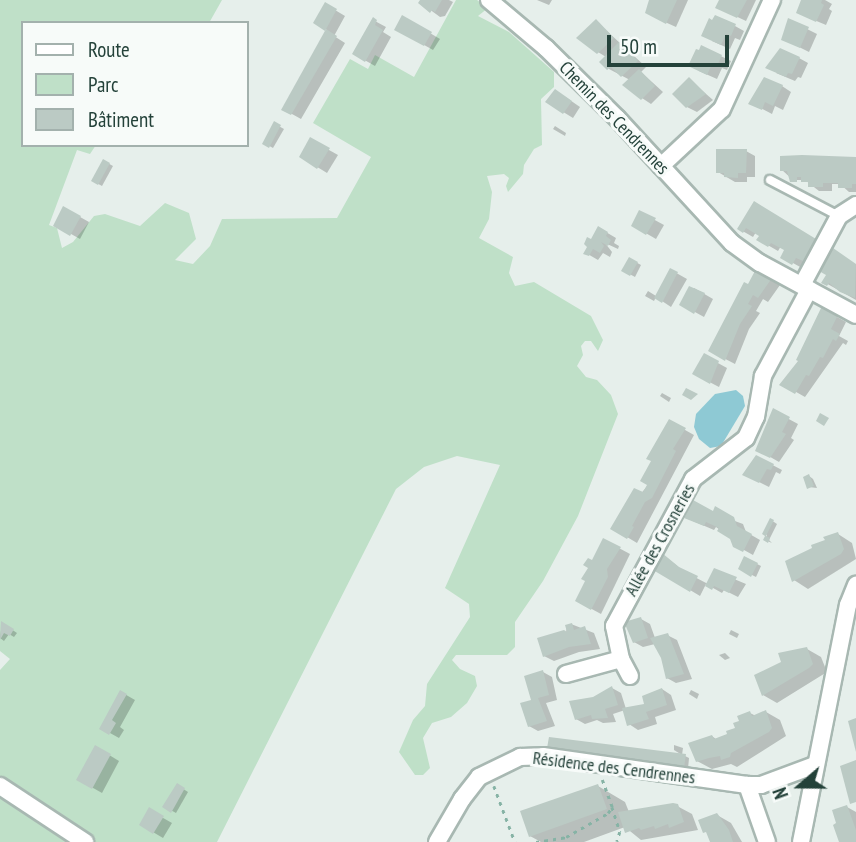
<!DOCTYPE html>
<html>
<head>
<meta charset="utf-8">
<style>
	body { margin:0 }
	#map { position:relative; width:856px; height:842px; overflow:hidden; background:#e6efeb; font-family:"PT Sans Narrow",sans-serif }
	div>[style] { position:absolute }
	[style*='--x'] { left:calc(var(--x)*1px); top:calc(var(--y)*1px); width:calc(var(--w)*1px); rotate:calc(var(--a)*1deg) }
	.green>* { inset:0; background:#bfe0c8 }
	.water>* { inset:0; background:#8ec9d4 }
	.shadow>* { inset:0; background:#0003 }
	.building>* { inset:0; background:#bbcac4 }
	.path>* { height:2.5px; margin-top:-1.25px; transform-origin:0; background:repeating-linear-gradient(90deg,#86b3a5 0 3.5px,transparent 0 8.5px) }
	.roads { filter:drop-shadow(2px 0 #a8b8b2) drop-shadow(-2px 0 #a8b8b2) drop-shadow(0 2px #a8b8b2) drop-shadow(0 -2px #a8b8b2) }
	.lane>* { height:8px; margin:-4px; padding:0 4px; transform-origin:4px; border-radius:4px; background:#fff }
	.street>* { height:16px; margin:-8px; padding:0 8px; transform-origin:8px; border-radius:8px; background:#fff }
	span { translate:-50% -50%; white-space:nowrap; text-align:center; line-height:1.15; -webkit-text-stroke:6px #f7fbf9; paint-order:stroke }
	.street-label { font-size:18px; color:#24423a }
	.legend { position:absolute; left:21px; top:21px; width:228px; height:126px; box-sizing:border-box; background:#f7fbf9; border:2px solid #a3b1ad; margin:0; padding:9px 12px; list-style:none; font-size:21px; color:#24423a }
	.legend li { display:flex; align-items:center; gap:14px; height:35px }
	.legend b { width:35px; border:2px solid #a3b1ad }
	.north { position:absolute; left:765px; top:751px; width:70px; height:70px; -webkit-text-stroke:5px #f7fbf9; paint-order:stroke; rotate:250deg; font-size:19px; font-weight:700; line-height:28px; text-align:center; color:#24423a }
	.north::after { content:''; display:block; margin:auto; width:24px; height:32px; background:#24423a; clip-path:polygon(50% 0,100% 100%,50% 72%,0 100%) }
	.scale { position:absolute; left:607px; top:35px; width:122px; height:32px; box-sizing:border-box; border:4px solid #24423a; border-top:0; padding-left:9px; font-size:21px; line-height:24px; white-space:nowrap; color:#24423a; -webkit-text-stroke:5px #f7fbf9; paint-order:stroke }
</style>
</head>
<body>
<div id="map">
	<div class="green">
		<div style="clip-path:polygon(0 0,222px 0,209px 23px,23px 23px,23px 145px,96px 145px,90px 154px,77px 150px,49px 225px,57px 228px,62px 248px,73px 242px,94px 216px,105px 214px,140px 226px,165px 203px,189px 213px,196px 239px,175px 260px,193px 264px,210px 246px,222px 219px,337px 218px,371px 157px,313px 123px,350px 59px,368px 69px,375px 55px,414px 77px,456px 0,477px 0,488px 8px,478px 16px,509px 32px,554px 72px,554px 87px,541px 99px,542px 145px,534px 149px,524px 165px,523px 174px,508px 192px,506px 186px,509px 178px,504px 174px,487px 176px,492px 192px,489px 219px,479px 238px,513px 257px,509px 273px,515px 286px,534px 282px,591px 316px,603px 340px,598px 351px,591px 341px,585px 341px,581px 346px,583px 355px,577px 366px,586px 377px,597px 380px,611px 395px,618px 414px,578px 516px,543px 581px,515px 622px,515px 647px,507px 655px,456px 655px,452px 660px,460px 669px,475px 676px,477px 686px,467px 703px,451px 717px,432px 723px,423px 738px,430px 768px,423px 775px,415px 775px,399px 752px,413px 720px,425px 706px,427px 684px,470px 617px,469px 604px,445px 588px,500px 465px,457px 456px,424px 467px,396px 489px,217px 842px,0 842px,0 670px,10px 659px,0 651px)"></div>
	</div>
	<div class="water">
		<div style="clip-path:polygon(736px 390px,743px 396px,745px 406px,721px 446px,710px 448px,699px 439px,694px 427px,696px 414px,715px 394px)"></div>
	</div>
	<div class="shadow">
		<div style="clip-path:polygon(422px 0,449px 0,453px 2px,445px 16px,440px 17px,421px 3px)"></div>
		<div style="clip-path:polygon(537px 0,552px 0,549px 5px)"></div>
		<div style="clip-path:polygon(653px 0,688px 0,676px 27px,656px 18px)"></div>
		<div style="clip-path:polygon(721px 0,756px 0,746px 21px,727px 12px)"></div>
		<div style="clip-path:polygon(803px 0,825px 0,832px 4px,829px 9px,832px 11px,826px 25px,807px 17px)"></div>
		<div style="clip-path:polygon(325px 4px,345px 16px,334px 36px,345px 43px,301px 119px,283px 109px,327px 30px,315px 23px)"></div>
		<div style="clip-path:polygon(403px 17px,440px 39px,433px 50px,396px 29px)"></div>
		<div style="clip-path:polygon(373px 20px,386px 27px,383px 32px,391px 37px,375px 66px,354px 54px)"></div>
		<div style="clip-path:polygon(789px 20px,817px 34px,809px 52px,793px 44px)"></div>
		<div style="clip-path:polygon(596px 21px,646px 67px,641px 72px,663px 92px,651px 104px,642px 98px,630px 80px,609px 69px,606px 57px,598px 52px)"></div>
		<div style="clip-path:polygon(735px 26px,744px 31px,740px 40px,735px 38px,730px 49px,712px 41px)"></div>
		<div style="clip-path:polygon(702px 47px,731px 61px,727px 70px,722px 68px,717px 79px,699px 71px)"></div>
		<div style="clip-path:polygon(799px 58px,808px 63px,801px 78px,798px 77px,795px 81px,776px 73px)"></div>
		<div style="clip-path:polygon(690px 80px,713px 100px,697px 112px,687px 107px)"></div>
		<div style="clip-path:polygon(782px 86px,791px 92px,783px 110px,775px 106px,772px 114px,751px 103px)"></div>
		<div style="clip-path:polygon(564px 96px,580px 107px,573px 118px,547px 102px)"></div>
		<div style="clip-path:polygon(275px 124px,284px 129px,273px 148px,264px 143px)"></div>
		<div style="clip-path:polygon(555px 126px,566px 133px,565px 136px,553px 129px)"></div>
		<div style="clip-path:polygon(311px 140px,338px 155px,327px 173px,301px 157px)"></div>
		<div style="clip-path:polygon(746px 151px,755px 156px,755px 177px,747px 177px,747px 182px,735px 182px,718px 172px)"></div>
		<div style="clip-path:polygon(856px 159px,856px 192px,849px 192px,840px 184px,832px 184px,832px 191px,819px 191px,805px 180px,793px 180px,782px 170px)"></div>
		<div style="clip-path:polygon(104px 161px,113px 166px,102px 186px,93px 181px)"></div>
		<div style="clip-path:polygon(754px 203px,824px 245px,808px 257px,802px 268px,782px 257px,786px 250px,781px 246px,778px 251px,759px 240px,761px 235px,756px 232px,753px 237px,739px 229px)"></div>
		<div style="clip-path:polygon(64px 208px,89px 222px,80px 239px,55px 225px)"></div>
		<div style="clip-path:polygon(640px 212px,664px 225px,656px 239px,637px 228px)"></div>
		<div style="clip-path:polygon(599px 228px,616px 238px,614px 243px,619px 246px,618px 249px,605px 243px,612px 252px,610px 257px,603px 253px,598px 260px,586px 253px)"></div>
		<div style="clip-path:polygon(833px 251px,856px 265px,856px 300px,824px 282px,830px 270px)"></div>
		<div style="clip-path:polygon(630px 259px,641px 265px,635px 277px,624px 271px)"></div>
		<div style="clip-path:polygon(671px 270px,687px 279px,671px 307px,656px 297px,654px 301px,645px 296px,648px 291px,656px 296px)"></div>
		<div style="clip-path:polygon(757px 272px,780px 285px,768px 302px,763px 299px,756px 311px,760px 313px,749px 329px,735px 364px,710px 351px)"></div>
		<div style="clip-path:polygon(694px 288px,713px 299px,704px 317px,684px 306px)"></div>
		<div style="clip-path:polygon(823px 309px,846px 322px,839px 336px,848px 341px,846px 345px,843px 343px,805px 397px,782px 384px,801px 361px)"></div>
		<div style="clip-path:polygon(705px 356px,727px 368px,719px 387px,694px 374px)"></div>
		<div style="clip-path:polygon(662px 393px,671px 398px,669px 402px,660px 396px)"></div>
		<div style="clip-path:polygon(774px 411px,798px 424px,791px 438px,794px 440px,779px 462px,758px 450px)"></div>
		<div style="clip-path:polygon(669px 421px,694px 435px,637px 543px,612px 528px,649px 484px)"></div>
		<div style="clip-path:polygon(757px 457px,782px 470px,780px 474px,776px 472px,769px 487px,745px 475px)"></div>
		<div style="clip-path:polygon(809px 476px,813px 479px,817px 488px,809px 487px)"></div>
		<div style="clip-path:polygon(713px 513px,743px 524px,746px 532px,760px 540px,753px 555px,735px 545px,731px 538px,716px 527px,714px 530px,686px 518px)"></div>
		<div style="clip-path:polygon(771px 520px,777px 524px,769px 540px,772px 543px,765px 540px,767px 535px,764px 533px)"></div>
		<div style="clip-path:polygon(838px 534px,852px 543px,856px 559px,808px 589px,794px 580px)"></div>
		<div style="clip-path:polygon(604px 540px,630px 554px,601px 614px,577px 601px)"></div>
		<div style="clip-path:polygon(663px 555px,685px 572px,708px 584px,715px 571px,746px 584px,738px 597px,724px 590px,722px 593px,706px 584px,700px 596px,655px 569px)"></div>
		<div style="clip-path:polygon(745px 558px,761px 566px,756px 577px,740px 569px)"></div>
		<div style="clip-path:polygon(641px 619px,650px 624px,655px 638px,667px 635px,677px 640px,692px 679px,676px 683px,667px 678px,663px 657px,655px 644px,643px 647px,634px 642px)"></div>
		<div style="clip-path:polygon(2px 623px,17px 633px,14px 637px,9px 634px,4px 641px,0 638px)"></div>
		<div style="clip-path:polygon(571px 624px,594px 633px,600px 649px,579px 652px,554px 661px,544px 656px,566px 633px,567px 626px)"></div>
		<div style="clip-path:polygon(731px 630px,739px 634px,737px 638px,729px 634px)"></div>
		<div style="clip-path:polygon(807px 649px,821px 657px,827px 672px,777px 703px,763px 695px,785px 660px,780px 654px)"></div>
		<div style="clip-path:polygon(725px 653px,730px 658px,725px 660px,719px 655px)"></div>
		<div style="clip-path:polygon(543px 672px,552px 677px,557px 700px,546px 703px,555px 726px,538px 731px,529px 726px)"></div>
		<div style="clip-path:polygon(612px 688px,621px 693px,626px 709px,646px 705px,662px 689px,671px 695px,676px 710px,655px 717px,657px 724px,638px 730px,629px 724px,625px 710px,613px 714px,616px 722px,603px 723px,597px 720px,585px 724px,576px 719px,594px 699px)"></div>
		<div style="clip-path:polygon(691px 690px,699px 694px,697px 699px,689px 694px)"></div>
		<div style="clip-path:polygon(121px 692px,135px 700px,120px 727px,124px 730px,119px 738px,101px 728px)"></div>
		<div style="clip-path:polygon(766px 712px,780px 720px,786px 736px,737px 767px,731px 764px,712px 769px,697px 761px,712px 736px,717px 740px,729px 735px,750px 713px,756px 716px)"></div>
		<div style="clip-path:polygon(674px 745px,683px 748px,682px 755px,674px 750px)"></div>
		<div style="clip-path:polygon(96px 747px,119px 761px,102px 793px,79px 780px)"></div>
		<div style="clip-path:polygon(549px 747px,685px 756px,689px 758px,688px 769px)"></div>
		<div style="clip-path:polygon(177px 785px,188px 792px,176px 813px,165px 807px)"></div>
		<div style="clip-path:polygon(598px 786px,625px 802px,629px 812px,677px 806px,692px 814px,698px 830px,641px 840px,625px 827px,584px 842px,541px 842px,530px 836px)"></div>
		<div style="clip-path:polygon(847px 807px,856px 812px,856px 842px,841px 842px)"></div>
		<div style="clip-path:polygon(149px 810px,172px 823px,163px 838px,141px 825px)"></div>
		<div style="clip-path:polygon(717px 815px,731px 823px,742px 842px,711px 842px)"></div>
	</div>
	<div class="building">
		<div style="clip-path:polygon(420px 0,442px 0,435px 12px,432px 10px,430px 13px,418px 3px)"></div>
		<div style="clip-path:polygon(649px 0,677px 0,666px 24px,645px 13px)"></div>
		<div style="clip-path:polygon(719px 0,747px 0,737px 18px,715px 8px)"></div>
		<div style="clip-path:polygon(801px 0,822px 0,821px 3px,824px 5px,816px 22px,796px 13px)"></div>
		<div style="clip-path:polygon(325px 2px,337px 9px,325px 31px,313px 23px)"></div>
		<div style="clip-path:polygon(402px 15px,432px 32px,424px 46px,394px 30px)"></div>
		<div style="clip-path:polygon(715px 15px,736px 24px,731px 36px,726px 34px,721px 45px,701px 36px,709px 18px,712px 20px)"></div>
		<div style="clip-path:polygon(373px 17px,377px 20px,375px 25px,383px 30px,365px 62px,352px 54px)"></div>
		<div style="clip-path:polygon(788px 18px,809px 27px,800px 48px,781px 40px)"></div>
		<div style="clip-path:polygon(596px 19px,614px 38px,597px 54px,576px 38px)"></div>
		<div style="clip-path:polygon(326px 29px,337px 36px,291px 115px,281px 110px)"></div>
		<div style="clip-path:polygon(619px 42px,638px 61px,621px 77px,611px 67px,607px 70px,599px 62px)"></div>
		<div style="clip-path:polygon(701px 45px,722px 55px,717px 66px,712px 64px,707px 75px,688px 66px,696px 49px,699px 50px)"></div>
		<div style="clip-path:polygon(780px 48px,800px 57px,792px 74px,788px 73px,786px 77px,765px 68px)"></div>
		<div style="clip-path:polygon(639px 69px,655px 86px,641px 100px,622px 85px)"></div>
		<div style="clip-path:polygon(689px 77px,706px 94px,686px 108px,672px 94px)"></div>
		<div style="clip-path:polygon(764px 77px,783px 85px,773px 106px,765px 102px,762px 110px,748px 104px)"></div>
		<div style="clip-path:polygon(555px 89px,572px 101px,563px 114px,545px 102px)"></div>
		<div style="clip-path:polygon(274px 121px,281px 125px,269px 148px,262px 144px)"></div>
		<div style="clip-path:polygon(310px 137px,330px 148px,317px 169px,299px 157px)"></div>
		<div style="clip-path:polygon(716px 149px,747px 149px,746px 173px,738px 173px,738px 178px,724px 177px,724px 173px,716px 173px)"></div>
		<div style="clip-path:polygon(802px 155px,856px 157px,856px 184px,852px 184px,852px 188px,838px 188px,838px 183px,823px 183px,823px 187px,808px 187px,808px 182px,801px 182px,801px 177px,797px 177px,797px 182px,790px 182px,787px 171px,780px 171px,780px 156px)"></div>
		<div style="clip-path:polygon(103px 159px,110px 163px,98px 185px,91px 181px)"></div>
		<div style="clip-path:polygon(754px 201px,816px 239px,803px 261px,796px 258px,792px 265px,780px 258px,784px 250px,771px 243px,768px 247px,756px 240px,759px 236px,746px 228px,743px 233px,737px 229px)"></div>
		<div style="clip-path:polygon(63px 206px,81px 216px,70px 236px,53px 226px)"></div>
		<div style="clip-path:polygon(639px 210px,656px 218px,646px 235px,631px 226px)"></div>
		<div style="clip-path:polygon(598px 226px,608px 232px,606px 236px,611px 240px,608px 246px,601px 242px,604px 246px,600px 253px,593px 249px,589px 256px,583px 254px,587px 247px,584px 244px,587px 237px,591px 239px)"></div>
		<div style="clip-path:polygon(833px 248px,856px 264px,855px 298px,840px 292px,829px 283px,827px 286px,821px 283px,826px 275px,819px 271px)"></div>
		<div style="clip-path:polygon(629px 257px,638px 262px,630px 276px,621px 271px)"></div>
		<div style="clip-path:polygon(670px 268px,678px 272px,662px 303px,654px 298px)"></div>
		<div style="clip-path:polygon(756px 269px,772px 278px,758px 298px,753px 295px,748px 304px,752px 306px,740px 324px,725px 361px,708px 351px,744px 282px,748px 284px)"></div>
		<div style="clip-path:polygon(689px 286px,705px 293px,694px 314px,679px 305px)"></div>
		<div style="clip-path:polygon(822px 306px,838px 315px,831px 329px,840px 334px,836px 341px,833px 339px,823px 358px,820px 357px,809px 376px,806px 375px,795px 394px,779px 385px,798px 361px,796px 360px)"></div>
		<div style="clip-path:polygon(704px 353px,719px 361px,710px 384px,692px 374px)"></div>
		<div style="clip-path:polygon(686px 388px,698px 394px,691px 400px,682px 395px)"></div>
		<div style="clip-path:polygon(773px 408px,790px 417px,782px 432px,786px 434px,770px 458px,755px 451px)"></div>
		<div style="clip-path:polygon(820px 413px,829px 418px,824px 426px,816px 421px)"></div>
		<div style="clip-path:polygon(669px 419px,686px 428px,673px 449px,676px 451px,652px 498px,645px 502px,632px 526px,634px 527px,627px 539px,610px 529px,634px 488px,643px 492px,647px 485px,640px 481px,651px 461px,646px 459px)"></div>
		<div style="clip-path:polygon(756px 455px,774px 464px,771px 470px,767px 469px,759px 483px,742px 475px)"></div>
		<div style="clip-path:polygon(809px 474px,814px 486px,807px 489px,803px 477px)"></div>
		<div style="clip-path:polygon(693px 500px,713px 511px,715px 506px,734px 517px,737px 526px,752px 534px,743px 552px,733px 547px,730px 539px,717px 531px,719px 528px,706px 522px,704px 526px,684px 518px)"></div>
		<div style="clip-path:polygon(770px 518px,774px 520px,766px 536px,770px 538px,768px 543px,763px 540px,765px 536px,762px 534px)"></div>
		<div style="clip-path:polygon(838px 532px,844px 549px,841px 554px,792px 582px,785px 561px,812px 548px,811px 545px,825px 540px,823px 537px)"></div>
		<div style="clip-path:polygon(603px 538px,621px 547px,607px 569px,608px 577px,591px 610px,575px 601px,585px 581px,581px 579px,588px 568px,583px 565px,588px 558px,592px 560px)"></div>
		<div style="clip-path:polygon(662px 553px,679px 567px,698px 576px,690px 592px,653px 570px)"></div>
		<div style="clip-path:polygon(744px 556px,758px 563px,751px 577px,738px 569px)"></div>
		<div style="clip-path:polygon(714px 568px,737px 577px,729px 593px,714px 586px,712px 590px,705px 586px)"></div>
		<div style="clip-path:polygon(641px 617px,648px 638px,633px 643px,624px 622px)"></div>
		<div style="clip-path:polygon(1px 621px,14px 629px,10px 636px,4px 633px,0 640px)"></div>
		<div style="clip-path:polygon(572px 623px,574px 630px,585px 626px,591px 644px,569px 647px,543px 657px,537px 638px,564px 630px,567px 632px,565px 625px)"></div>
		<div style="clip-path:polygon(668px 633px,684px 674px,666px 679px,661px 658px,650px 638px)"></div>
		<div style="clip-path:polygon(807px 647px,813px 664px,809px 668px,762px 696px,754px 675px,781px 662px,778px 653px)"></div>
		<div style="clip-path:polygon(543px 670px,549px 695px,538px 698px,547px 721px,528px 727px,520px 703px,531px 700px,524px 676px)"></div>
		<div style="clip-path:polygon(612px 686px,618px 705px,605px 709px,608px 718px,592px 719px,591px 715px,575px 720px,569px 701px,593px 697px)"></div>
		<div style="clip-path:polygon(662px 688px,667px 705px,646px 712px,649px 719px,627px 726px,622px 708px,644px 704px,642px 696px)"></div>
		<div style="clip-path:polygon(120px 690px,127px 694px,112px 720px,116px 723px,109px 735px,99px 729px)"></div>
		<div style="clip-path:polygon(766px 710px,772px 728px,769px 732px,731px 753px,730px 757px,721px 760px,720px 756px,709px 758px,696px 762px,688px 743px,712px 735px,714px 739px,727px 734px,726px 731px,735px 728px,733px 723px,739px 721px,737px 716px,750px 711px,752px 716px)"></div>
		<div style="clip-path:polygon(856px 718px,856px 752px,848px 721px)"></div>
		<div style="clip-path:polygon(549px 737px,686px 754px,684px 768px,547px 748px)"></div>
		<div style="clip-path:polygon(95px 745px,111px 754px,92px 789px,76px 780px)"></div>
		<div style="clip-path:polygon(856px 760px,856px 802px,850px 804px,840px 766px)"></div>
		<div style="clip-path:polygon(177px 783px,185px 788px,171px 813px,162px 807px)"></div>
		<div style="clip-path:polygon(598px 784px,607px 809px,529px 837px,520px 811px)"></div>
		<div style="clip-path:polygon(673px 803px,678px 804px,684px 822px,669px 828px,668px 824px,655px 829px,654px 826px,641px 830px,639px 828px,625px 833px,618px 812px)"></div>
		<div style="clip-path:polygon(847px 805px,856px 830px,856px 842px,839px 842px,833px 825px,836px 823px,832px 810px)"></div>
		<div style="clip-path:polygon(149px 807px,164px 816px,153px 834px,139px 825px)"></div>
		<div style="clip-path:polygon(717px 813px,729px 830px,733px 842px,710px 842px,706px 832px,703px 833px,698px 820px)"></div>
	</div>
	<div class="path">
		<div style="--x:494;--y:786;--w:60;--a:69.4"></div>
		<div style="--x:612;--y:807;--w:26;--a:72"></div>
		<div style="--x:620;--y:832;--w:10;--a:107"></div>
		<div style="--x:536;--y:842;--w:30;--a:-9"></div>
		<div style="--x:566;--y:837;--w:48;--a:-29.7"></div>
		<div style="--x:608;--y:813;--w:7;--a:-56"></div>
		<div style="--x:612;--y:807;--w:29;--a:-110"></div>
	</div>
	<div class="roads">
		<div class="lane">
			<div style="--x:770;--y:180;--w:78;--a:27.6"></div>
		</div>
		<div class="street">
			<div style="--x:489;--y:0;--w:75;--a:40.1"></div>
			<div style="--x:546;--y:48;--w:100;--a:44.6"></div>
			<div style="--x:617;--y:118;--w:170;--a:47.4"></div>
			<div style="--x:732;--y:243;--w:34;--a:36"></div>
			<div style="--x:760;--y:263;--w:109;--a:28.4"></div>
			<div style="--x:661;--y:166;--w:83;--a:-43.1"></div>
			<div style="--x:722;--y:109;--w:120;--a:-65.4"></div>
			<div style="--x:802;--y:285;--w:78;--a:-61.8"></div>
			<div style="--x:839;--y:216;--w:20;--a:-33"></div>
			<div style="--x:566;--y:674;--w:57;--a:-15.3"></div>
			<div style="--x:630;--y:676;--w:19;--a:-118"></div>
			<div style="--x:621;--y:659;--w:34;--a:-102"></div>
			<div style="--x:614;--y:626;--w:167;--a:-61.7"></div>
			<div style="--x:693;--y:479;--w:67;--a:-37.7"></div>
			<div style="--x:746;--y:438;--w:23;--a:-65"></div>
			<div style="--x:756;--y:417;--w:42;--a:-80.3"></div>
			<div style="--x:763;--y:376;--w:98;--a:-61.9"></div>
			<div style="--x:747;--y:785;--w:60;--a:70.7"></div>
			<div style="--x:0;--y:786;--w:102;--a:33.4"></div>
			<div style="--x:437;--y:842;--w:50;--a:-59.8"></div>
			<div style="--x:462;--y:799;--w:28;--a:-52"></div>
			<div style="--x:479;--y:777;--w:46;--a:-26"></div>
			<div style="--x:520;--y:757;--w:23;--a:-2"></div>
			<div style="--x:543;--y:756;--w:206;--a:8.1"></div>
			<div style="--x:747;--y:785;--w:14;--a:0"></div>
			<div style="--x:761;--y:785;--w:58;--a:-20.3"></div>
			<div style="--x:801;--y:842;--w:242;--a:-78.8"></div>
			<div style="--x:848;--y:605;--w:22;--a:-68"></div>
		</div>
	</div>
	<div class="street-label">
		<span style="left:614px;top:118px;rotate:46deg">Chemin des Cendrennes</span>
		<span style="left:660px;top:540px;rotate:-61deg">Allée des Crosneries</span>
		<span style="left:614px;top:768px;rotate:7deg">Résidence des Cendrennes</span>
	</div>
	<ul class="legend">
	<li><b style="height:9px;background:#fff"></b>Route</li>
	<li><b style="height:19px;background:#bfe0c8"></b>Parc</li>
	<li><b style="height:19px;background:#bbcac4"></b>Bâtiment</li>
	</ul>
	<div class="north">N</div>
	<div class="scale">50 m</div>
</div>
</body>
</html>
